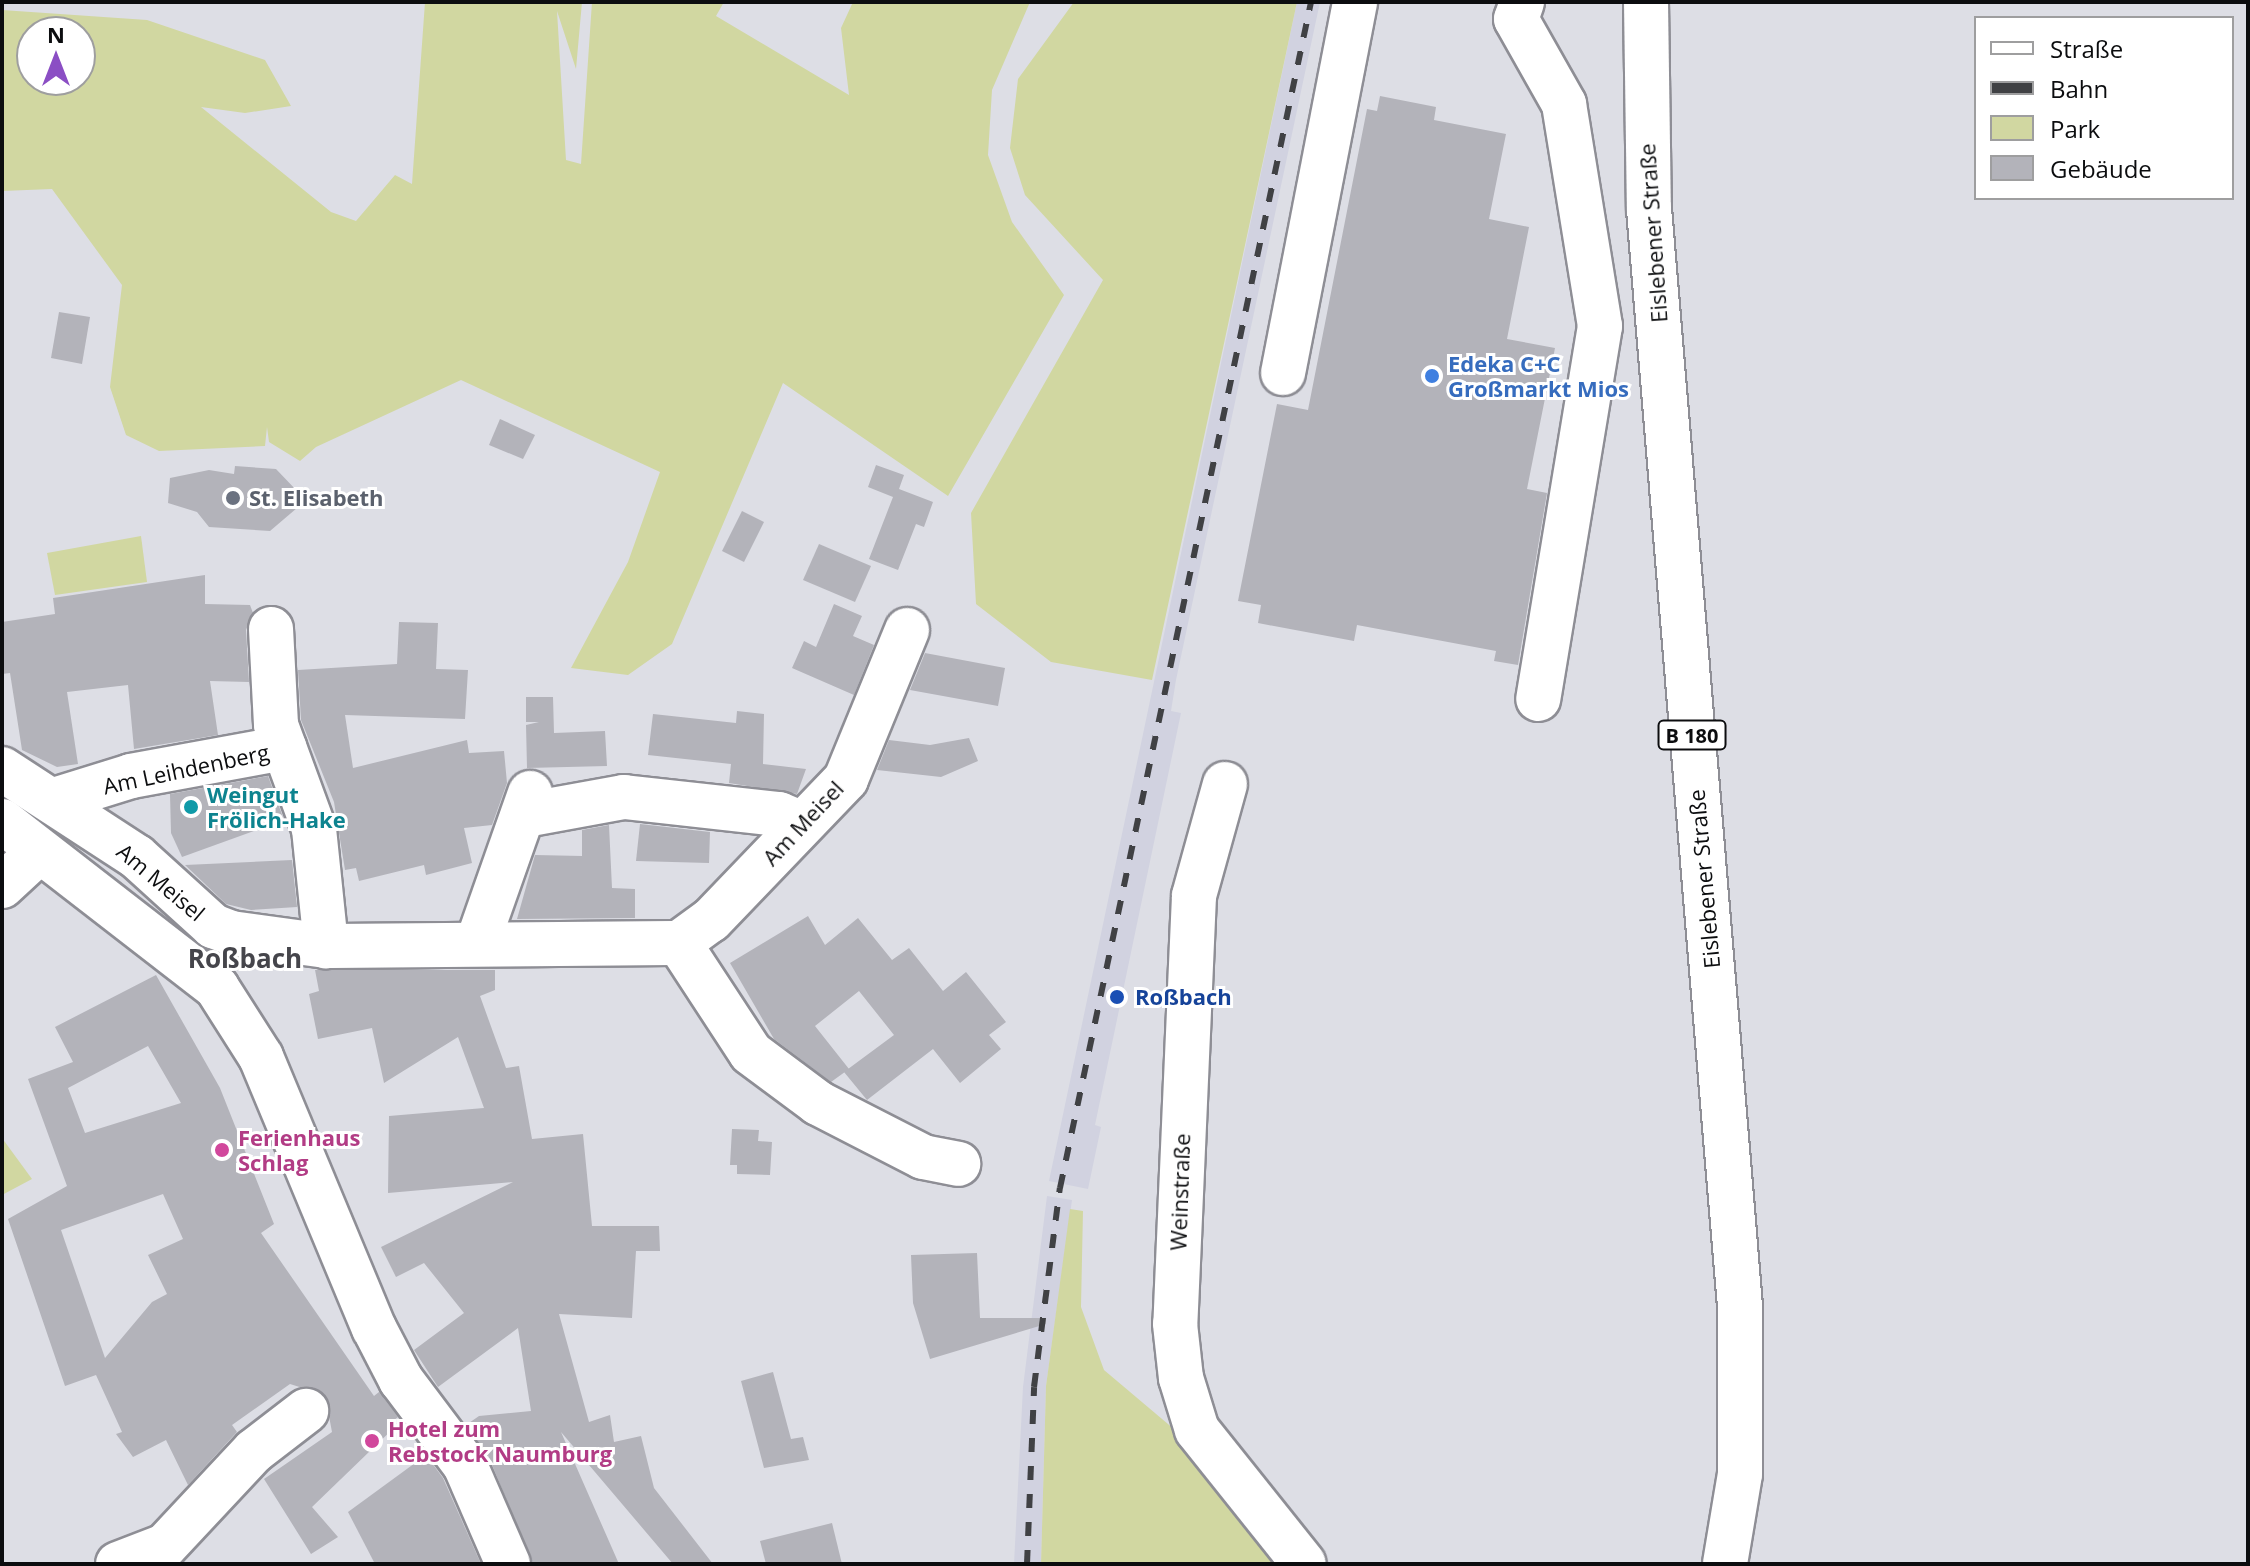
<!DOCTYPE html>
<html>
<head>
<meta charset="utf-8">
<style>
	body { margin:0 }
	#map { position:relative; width:2250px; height:1566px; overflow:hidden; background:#dddee5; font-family:"Open Sans",sans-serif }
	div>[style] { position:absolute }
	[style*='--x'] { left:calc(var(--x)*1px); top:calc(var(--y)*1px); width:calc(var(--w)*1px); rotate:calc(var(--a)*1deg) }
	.built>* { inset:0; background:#d1d2e0 }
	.green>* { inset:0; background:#d1d7a1 }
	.building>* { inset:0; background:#b3b3ba }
	.roads { filter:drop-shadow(2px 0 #8e8e95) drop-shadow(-2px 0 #8e8e95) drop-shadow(0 2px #8e8e95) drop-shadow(0 -2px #8e8e95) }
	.minor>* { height:44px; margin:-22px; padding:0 22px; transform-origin:22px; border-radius:22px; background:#fff }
	.major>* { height:44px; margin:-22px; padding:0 22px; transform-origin:22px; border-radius:22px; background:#fff }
	.rail>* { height:6px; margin-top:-3px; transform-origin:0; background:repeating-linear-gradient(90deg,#404144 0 14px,transparent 0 28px) }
	.dots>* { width:22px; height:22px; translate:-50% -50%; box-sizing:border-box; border:4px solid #fff; border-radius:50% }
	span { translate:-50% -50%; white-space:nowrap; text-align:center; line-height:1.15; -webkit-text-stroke:6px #fff; paint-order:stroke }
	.shield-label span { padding:2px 6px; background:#fff; border:2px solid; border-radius:6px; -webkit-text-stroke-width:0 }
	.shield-label { font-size:20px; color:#0c0d0f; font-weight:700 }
	.street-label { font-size:22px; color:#0c0d0f }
	.shop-label { font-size:22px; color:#366cbe; font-weight:700 }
	.left { translate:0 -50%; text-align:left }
	.worship-label { font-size:22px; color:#5b616d; font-weight:700 }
	.culture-label { font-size:22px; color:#0d838f; font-weight:700 }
	.transit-label { font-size:22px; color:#164399; font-weight:700 }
	.hotel-label { font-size:22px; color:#b23c85; font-weight:700 }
	.quarter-label { font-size:26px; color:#45454b; font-weight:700 }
	.frame { position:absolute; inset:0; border:4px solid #0c0d0f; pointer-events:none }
	.legend { position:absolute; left:1974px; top:16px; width:260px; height:184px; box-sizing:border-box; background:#fff; border:2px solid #9e9e9f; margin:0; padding:10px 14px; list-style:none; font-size:24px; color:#0c0d0f }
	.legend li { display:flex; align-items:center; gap:16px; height:40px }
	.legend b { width:40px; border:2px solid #9e9e9f }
	.north { position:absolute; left:16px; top:16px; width:80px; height:80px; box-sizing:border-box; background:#fff; border:2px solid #9e9e9f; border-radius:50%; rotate:0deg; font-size:22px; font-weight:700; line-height:32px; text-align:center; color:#0c0d0f }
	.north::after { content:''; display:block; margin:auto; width:28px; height:36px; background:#8b4ec4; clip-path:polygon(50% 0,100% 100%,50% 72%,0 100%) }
</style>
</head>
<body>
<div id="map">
	<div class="built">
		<div style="clip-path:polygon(1297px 2px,1320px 2px,1176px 680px,1171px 711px,1181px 713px,1095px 1125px,1101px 1127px,1088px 1189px,1049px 1181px)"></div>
		<div style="clip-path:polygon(1047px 1196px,1072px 1200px,1046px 1386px,1041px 1564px,1014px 1564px,1023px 1387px)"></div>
	</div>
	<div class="green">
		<div style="clip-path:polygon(evenodd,425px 2px,582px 2px,576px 69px,557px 11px,566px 160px,581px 164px,592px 2px,724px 2px,716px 16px,849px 95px,841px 28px,853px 2px,1030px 2px,992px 90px,988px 155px,1012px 222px,1064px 295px,948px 496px,783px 383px,672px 644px,628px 675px,571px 668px,628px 562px,660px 472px,461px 380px,316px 447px,300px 461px,269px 442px,267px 427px,265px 446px,159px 451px,126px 435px,110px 387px,122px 285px,52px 189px,2px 191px,2px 10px,147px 20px,265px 60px,291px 106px,245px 113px,201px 107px,331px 212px,356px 221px,395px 175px,412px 184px,425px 2px,32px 32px,80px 32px,80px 80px,32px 80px,32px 32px)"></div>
		<div style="clip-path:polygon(1074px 2px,1297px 2px,1152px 680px,1051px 662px,976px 604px,971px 513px,1103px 280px,1025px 195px,1010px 148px,1018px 79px)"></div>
		<div style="clip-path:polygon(141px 536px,147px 582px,55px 595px,47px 553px)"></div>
		<div style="clip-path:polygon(2px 1138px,32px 1179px,2px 1195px)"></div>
		<div style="clip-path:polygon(1070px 1209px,1083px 1211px,1081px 1307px,1104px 1370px,1181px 1435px,1290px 1564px,1041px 1564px,1046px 1386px)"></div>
	</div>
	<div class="building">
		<div style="clip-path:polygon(1380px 96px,1436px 107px,1434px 120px,1506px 134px,1489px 219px,1529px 227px,1507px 339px,1555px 348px,1527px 489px,1547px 493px,1518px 665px,1494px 661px,1496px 651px,1357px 625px,1354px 641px,1258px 623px,1261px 605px,1238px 601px,1277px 404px,1308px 410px,1367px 109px,1377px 111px)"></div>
		<div style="clip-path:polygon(59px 312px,90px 317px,82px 364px,51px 358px)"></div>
		<div style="clip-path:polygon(500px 419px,535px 435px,523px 459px,489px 445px)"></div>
		<div style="clip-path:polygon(876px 465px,904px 475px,899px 489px,933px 502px,924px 527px,916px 524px,898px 570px,869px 559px,893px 497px,868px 487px)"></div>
		<div style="clip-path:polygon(235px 466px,276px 469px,298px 492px,297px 508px,270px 531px,209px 527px,197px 512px,168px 503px,170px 478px,209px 470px,234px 474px)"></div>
		<div style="clip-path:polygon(742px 511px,764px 522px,744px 562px,722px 551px)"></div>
		<div style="clip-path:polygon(819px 544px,871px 566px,855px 602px,803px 580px)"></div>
		<div style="clip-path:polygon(205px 575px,205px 604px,250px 605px,253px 613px,246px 630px,249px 682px,210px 681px,218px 735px,134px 749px,128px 685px,67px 692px,78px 764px,57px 767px,22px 750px,10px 673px,2px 674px,2px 622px,55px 614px,53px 598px)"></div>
		<div style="clip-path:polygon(834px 604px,862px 616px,853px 636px,874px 645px,854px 695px,792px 668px,804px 641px,816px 647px)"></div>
		<div style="clip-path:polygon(399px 622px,438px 623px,436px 669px,468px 670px,465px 719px,345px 715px,353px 768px,467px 740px,469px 753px,504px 751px,507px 783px,492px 825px,464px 828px,472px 863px,426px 875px,424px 865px,359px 881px,356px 868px,345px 870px,334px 802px,301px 720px,298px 670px,397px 664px)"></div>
		<div style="clip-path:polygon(925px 653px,1005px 668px,998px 706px,910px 690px)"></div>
		<div style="clip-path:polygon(526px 697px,553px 697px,554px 733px,605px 731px,607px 766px,527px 768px,526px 725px,539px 722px,526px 722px)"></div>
		<div style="clip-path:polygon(737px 711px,764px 714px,763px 764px,806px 769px,797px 794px,729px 783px,731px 764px,648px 755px,653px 714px,736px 723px)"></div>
		<div style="clip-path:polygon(969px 738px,978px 761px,941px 777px,877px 770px,889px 740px,930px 745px)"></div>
		<div style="clip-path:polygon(268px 776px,284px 820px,182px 857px,171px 833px,170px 794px)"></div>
		<div style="clip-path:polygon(640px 824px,710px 832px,709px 863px,636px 861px)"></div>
		<div style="clip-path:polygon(609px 825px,612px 888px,635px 889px,635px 918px,517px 919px,535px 855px,582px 856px,582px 830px)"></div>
		<div style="clip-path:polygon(292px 860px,297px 907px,251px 910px,226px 904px,185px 865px)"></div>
		<div style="clip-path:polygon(808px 916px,825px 945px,858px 918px,892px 960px,909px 948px,943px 991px,966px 972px,1006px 1022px,989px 1035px,1001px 1049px,960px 1083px,933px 1049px,867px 1100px,844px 1072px,894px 1035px,859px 991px,815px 1026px,849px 1069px,831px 1082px,774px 1039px,730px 963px)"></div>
		<div style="clip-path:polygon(315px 970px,495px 970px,495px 990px,480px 996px,506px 1068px,519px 1066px,532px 1139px,583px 1134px,592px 1226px,659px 1226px,660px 1251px,636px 1251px,632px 1318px,559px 1314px,589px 1422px,610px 1415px,614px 1442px,641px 1436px,654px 1488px,713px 1564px,673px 1564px,561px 1432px,619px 1564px,533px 1564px,488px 1455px,466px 1425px,479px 1416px,531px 1411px,518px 1328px,438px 1387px,414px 1350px,464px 1313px,424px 1263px,396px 1277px,381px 1247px,513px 1182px,388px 1193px,389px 1116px,484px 1108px,458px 1037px,384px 1083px,372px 1028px,318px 1039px,309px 994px,319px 991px)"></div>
		<div style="clip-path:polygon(evenodd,156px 975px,220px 1088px,274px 1224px,261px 1233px,374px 1396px,379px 1392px,398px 1417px,389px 1424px,399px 1423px,312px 1507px,338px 1537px,311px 1554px,264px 1479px,332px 1432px,325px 1395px,290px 1384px,232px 1425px,237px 1432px,188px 1485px,166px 1440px,133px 1457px,116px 1434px,122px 1432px,96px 1375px,65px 1386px,8px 1219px,67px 1186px,28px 1079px,73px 1062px,55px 1027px,156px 975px,148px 1046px,181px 1103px,85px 1133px,68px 1088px,148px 1046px,156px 975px,163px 1194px,183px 1239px,148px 1255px,167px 1294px,152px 1302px,105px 1358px,61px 1230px,163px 1194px)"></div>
		<div style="clip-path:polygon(732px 1129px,759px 1130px,758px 1141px,772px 1142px,770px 1175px,737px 1174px,737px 1165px,730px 1165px)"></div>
		<div style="clip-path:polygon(977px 1253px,980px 1318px,1046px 1318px,1046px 1324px,930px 1359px,913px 1303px,911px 1255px)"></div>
		<div style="clip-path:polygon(773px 1372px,791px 1439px,803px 1437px,809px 1460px,764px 1468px,741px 1381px)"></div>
		<div style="clip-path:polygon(426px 1455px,443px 1478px,481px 1564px,375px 1564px,348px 1512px)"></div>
		<div style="clip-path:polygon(832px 1523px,842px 1564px,766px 1564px,760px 1541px)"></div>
	</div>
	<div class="roads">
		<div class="minor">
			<div style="--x:1522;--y:2;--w:18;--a:109"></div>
			<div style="--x:1516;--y:19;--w:98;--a:60.5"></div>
			<div style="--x:1564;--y:104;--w:225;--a:80.8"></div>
			<div style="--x:1600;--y:326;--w:378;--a:99.4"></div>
			<div style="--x:1283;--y:373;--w:378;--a:-79"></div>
			<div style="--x:271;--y:629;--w:96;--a:87"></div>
			<div style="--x:276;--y:725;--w:111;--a:69.9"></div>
			<div style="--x:314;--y:829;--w:118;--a:84.1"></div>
			<div style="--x:2;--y:769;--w:161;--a:33.1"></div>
			<div style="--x:137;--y:857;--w:103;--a:42.2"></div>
			<div style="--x:213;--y:926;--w:19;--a:21"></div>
			<div style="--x:231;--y:933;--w:96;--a:7.8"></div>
			<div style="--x:326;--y:946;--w:353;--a:-0.5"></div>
			<div style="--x:679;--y:943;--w:39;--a:-36"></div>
			<div style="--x:711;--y:920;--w:195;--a:-46.2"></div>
			<div style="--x:846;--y:779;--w:161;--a:-67.7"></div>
			<div style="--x:1225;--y:784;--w:116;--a:105.5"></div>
			<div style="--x:1194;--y:896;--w:428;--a:92.5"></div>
			<div style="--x:1175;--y:1324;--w:54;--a:83.7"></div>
			<div style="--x:1181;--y:1378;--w:54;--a:72.9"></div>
			<div style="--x:1197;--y:1430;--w:171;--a:51.4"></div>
			<div style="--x:54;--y:800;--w:81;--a:-17.3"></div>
			<div style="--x:131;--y:776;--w:156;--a:-10.4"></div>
			<div style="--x:525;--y:815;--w:101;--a:-10.3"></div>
			<div style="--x:624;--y:797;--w:156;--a:6.3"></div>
			<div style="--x:779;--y:814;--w:25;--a:23"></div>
			<div style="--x:2;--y:821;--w:272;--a:37.8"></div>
			<div style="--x:217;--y:988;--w:82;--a:57.5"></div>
			<div style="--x:261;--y:1057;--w:294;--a:67.4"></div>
			<div style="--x:374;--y:1328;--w:59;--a:62.6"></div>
			<div style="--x:401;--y:1380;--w:106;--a:53"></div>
			<div style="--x:465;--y:1465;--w:108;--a:66.5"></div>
			<div style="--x:2;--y:886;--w:50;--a:-42.6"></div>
			<div style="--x:478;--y:941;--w:157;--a:-70.6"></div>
			<div style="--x:679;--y:943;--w:131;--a:56.8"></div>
			<div style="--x:751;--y:1053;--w:84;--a:36.7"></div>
			<div style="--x:818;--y:1103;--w:118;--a:27.2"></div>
			<div style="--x:923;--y:1157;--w:36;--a:11"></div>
			<div style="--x:118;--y:1564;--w:50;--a:-21"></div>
			<div style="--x:165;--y:1546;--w:130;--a:-46.9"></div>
			<div style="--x:254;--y:1451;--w:66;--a:-37.6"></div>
		</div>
		<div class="major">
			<div style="--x:1646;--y:2;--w:207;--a:89.2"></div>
			<div style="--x:1649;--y:209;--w:1102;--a:85.26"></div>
			<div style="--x:1740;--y:1307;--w:167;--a:90"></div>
			<div style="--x:1740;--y:1474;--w:91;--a:99.5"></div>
		</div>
	</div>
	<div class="rail">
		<div style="--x:1027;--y:1564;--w:177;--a:-87.7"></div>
		<div style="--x:1034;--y:1387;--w:201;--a:-82.6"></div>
		<div style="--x:1060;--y:1188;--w:1212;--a:-78.05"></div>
	</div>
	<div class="dots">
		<div style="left:1432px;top:376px;background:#3f7fe0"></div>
		<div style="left:233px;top:498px;background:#6b7280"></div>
		<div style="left:191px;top:807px;background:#0f9aa8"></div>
		<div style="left:1117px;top:997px;background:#1a4fb4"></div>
		<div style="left:222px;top:1150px;background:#d1479c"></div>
		<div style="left:372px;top:1441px;background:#d1479c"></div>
	</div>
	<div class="shield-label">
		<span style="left:1692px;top:735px">B 180</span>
	</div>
	<div class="street-label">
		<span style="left:1653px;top:233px;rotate:-94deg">Eislebener Straße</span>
		<span style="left:186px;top:769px;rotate:-12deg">Am Leihdenberg</span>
		<span style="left:803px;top:823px;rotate:-47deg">Am Meisel</span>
		<span style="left:1704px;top:879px;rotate:-95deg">Eislebener Straße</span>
		<span style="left:161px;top:882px;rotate:40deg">Am Meisel</span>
		<span style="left:1180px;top:1192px;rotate:-88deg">Weinstraße</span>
	</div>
	<div class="shop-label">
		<span class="left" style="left:1448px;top:376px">Edeka C+C<br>Großmarkt Mios</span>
	</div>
	<div class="worship-label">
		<span class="left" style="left:249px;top:498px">St. Elisabeth</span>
	</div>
	<div class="culture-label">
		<span class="left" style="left:207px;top:807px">Weingut<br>Frölich-Hake</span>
	</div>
	<div class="transit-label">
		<span class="left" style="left:1135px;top:997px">Roßbach</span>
	</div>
	<div class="hotel-label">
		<span class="left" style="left:238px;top:1150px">Ferienhaus<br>Schlag</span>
		<span class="left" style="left:388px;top:1441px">Hotel zum<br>Rebstock Naumburg</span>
	</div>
	<div class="quarter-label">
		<span style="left:245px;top:959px">Roßbach</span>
	</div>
	<div class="frame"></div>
	<ul class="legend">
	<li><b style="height:10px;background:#fff"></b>Straße</li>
	<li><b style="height:10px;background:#404144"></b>Bahn</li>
	<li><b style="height:22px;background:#d1d7a1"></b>Park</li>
	<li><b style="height:22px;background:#b3b3ba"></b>Gebäude</li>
	</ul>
	<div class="north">N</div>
</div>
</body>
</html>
